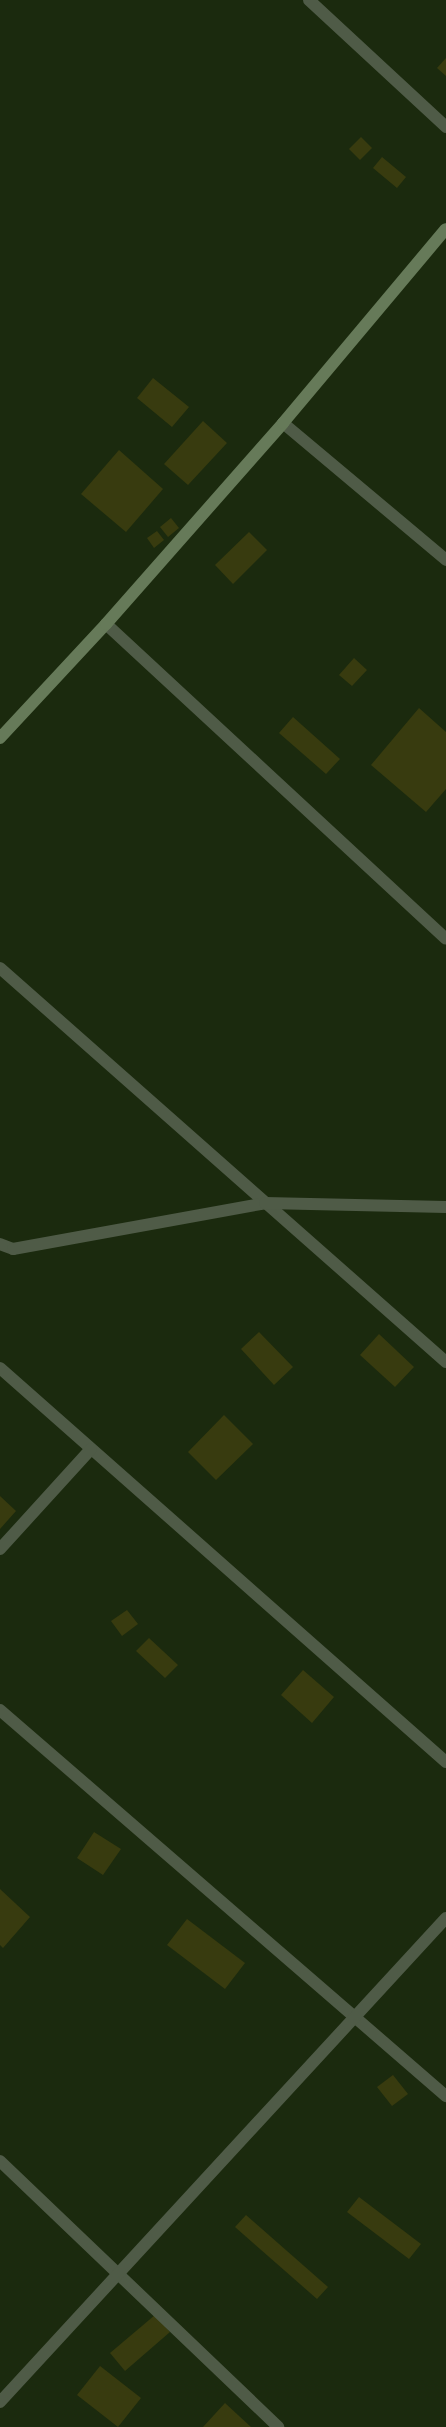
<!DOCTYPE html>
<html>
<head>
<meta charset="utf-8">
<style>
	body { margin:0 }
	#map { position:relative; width:446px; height:2427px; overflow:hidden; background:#1b2a0e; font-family:"Space Grotesk",sans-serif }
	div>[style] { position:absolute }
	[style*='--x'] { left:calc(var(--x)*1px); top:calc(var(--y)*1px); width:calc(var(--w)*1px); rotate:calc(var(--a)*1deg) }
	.building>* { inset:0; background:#383b0f }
	.street>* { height:12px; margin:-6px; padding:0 6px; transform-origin:6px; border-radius:6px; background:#4f5b47 }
	.secondary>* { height:12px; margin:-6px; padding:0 6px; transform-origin:6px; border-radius:6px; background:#667a59 }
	span { translate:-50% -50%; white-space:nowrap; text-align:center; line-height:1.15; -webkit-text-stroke:4px #1b2a0e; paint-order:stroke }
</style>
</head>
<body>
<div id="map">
	<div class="building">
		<div style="clip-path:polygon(446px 58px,446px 76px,437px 68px)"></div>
		<div style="clip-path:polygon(361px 137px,372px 148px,360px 160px,349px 149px)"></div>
		<div style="clip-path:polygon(382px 157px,406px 177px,397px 188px,373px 168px)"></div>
		<div style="clip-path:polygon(153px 378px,189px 407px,172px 427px,137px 398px)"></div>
		<div style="clip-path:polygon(203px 421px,227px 443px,188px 485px,164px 464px)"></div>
		<div style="clip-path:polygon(119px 450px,163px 489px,126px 532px,81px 494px)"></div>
		<div style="clip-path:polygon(171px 518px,179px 528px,168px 537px,160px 527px)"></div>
		<div style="clip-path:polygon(157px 531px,164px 540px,154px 548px,147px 538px)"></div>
		<div style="clip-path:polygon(249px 532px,267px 550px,233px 584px,215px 565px)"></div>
		<div style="clip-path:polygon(354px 658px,367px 670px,352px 686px,339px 675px)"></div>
		<div style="clip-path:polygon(419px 708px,446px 732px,446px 789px,426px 812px,371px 765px)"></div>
		<div style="clip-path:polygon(293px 717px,340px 759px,326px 774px,279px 733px)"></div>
		<div style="clip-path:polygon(259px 1332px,293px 1367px,274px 1385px,241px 1349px)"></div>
		<div style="clip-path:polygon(379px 1334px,414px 1367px,395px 1387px,360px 1355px)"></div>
		<div style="clip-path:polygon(224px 1415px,253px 1444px,216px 1480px,188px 1452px)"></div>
		<div style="clip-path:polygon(0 1496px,16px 1511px,0 1529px)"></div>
		<div style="clip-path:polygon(127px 1610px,138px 1624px,122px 1636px,111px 1621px)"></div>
		<div style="clip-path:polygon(149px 1638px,178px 1665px,165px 1678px,136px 1651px)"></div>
		<div style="clip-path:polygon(303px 1670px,334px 1697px,312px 1723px,281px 1695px)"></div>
		<div style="clip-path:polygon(94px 1832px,121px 1849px,103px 1875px,77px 1858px)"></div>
		<div style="clip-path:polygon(0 1889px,30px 1917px,3px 1948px,0 1945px)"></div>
		<div style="clip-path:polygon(187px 1919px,245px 1963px,225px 1989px,167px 1945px)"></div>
		<div style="clip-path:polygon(393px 2075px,408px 2094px,392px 2106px,377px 2087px)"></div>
		<div style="clip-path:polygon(359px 2197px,421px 2244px,409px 2259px,347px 2212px)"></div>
		<div style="clip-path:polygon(246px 2215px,328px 2287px,317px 2299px,235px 2227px)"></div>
		<div style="clip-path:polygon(155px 2315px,170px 2332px,125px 2371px,110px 2353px)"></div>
		<div style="clip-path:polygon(100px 2366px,141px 2398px,118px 2427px,77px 2395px)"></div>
		<div style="clip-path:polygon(225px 2403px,251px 2427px,203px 2427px)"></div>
	</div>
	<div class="street">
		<div style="--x:309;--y:0;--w:187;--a:42.8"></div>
		<div style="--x:283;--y:423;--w:213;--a:40"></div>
		<div style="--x:106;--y:624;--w:463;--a:42.8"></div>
		<div style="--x:0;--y:968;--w:595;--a:41.46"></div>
		<div style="--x:0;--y:1244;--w:14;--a:21"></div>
		<div style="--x:13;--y:1249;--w:256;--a:-10.3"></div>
		<div style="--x:265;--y:1203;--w:181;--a:1.3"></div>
		<div style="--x:0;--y:1368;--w:595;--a:41.46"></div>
		<div style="--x:0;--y:1549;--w:135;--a:-47.7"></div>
		<div style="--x:0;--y:1710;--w:590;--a:40.88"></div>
		<div style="--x:0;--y:2161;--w:385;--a:43.7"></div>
		<div style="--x:0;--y:2402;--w:658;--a:-47.34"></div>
	</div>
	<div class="secondary">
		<div style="--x:0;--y:738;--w:156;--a:-47.1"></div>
		<div style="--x:106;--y:624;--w:268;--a:-48.6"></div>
		<div style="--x:283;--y:423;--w:253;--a:-50"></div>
	</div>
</div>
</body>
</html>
